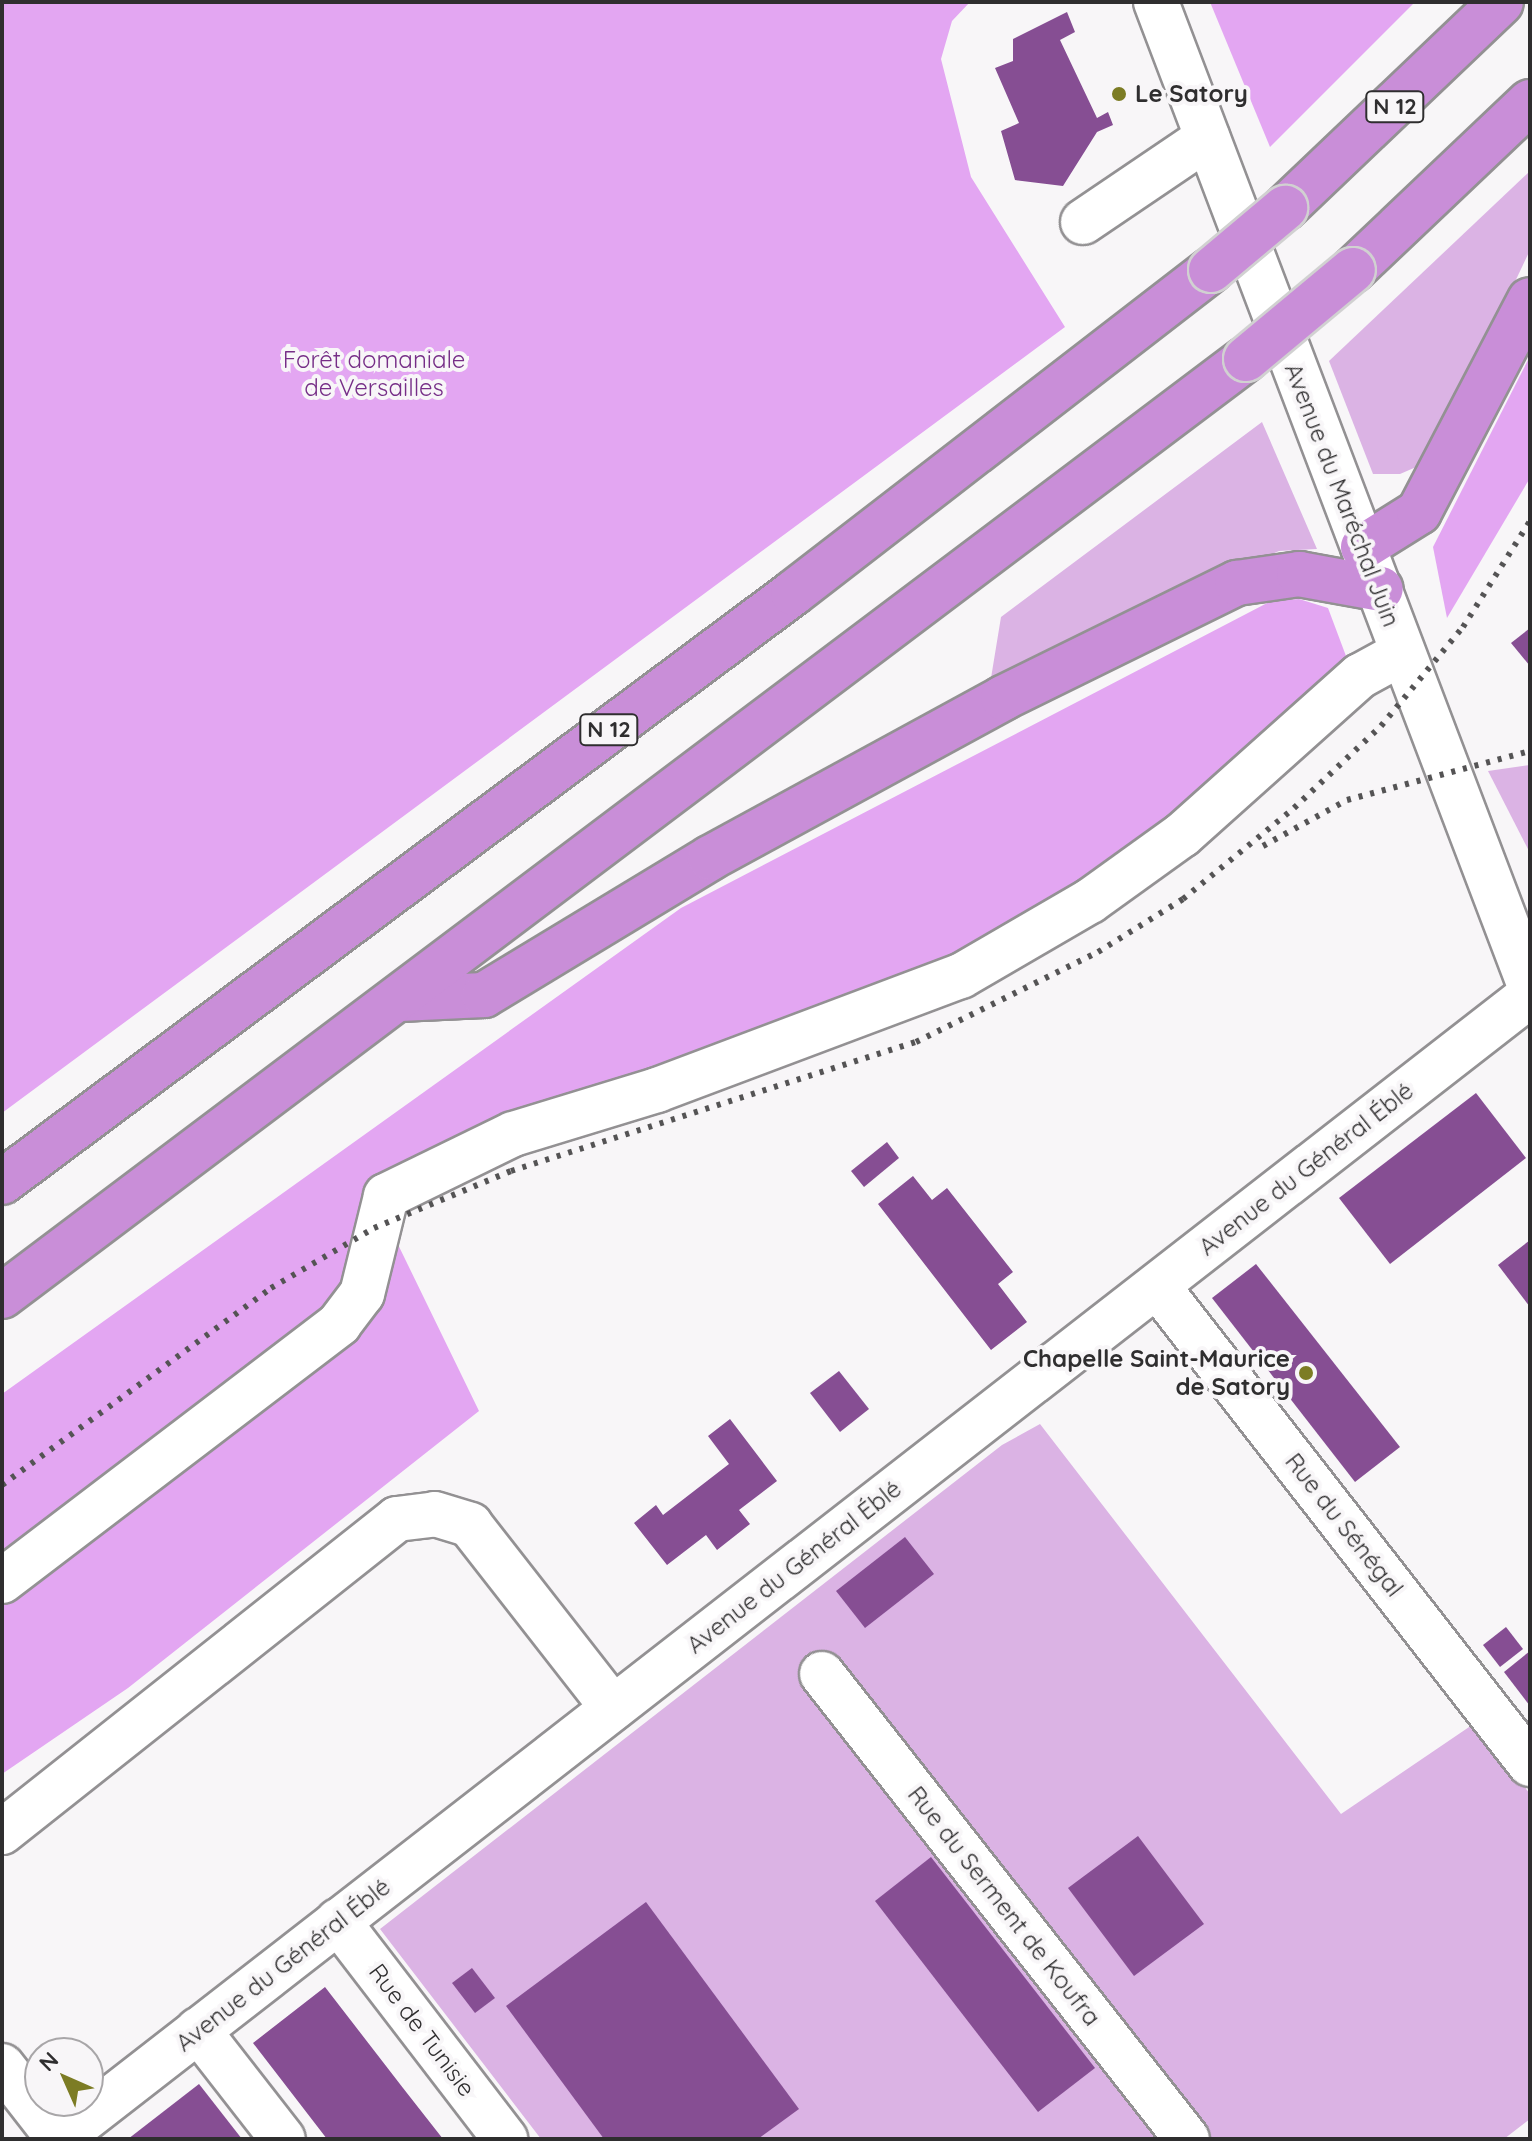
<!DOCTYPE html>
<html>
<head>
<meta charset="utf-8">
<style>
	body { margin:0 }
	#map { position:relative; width:1532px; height:2141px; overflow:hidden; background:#f8f6f8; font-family:Quicksand,sans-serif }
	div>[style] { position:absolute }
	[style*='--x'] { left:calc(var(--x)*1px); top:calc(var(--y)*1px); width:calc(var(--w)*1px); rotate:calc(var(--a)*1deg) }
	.green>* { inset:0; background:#dbb3e4 }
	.forest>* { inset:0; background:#e3a6f2 }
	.building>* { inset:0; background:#864e93 }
	.roads { filter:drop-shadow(2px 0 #939193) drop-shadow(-2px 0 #939193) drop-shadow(0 2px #939193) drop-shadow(0 -2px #939193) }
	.minor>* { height:44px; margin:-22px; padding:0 22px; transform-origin:22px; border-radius:22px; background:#fff }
	.highway>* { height:44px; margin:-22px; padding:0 22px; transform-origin:22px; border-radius:22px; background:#c98ed8 }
	.rail>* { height:6px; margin-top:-3px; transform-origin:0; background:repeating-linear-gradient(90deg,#545354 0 4px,transparent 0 12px) }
	.bridges { filter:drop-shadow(2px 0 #d1d1d1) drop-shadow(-2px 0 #d1d1d1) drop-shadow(0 2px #d1d1d1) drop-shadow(0 -2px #d1d1d1) }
	.highway-bridge>* { height:44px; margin:-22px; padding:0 22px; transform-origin:22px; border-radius:22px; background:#c98ed8 }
	.dots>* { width:22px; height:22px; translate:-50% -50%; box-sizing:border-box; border:4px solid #f8f6f8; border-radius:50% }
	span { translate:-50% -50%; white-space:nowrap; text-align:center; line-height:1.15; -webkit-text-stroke:8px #f8f6f8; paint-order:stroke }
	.shield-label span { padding:2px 6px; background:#f8f6f8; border:2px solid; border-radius:6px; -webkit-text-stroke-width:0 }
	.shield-label { font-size:22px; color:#2f2e2f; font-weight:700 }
	.poi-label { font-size:24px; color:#2f2e2f; font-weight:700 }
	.left { translate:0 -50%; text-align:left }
	.right { translate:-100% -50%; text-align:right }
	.park-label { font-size:24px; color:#762e87 }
	.street-label { font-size:24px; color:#2f2e2f }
	.frame { position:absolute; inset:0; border:4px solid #2f2e2f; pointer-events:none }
	.north { position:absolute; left:24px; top:2037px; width:80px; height:80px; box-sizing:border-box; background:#f8f6f8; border:2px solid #a8a6a8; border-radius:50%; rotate:315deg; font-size:22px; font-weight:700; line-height:32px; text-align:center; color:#2f2e2f }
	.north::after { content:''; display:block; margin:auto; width:28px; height:36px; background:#7c7c24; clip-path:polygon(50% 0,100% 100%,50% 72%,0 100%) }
</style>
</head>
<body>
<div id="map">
	<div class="green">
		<div style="clip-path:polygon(1530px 171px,1530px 250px,1430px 461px,1400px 474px,1373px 474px,1329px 361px)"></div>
		<div style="clip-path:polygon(1262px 422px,1317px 549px,1279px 551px,991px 678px,1001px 617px)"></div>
		<div style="clip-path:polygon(1530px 765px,1530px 853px,1488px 771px)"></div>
		<div style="clip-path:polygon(1040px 1424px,1341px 1814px,1475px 1723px,1530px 1794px,1530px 2119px,1504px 2139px,541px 2139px,380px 1929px,1002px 1445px)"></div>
	</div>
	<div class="forest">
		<div style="clip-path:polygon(2px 2px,970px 2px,952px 21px,941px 59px,971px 177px,1065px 327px,2px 1113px)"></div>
		<div style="clip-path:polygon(1210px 2px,1415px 2px,1270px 147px)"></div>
		<div style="clip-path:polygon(1530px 356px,1530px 478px,1447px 618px,1433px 547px)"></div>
		<div style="clip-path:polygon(1299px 599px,1328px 608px,1349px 664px,1091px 894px,954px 969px,370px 1187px,479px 1411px,128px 1688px,2px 1774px,2px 1394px,681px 908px,1271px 601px)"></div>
	</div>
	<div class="building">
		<div style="clip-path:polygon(1067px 12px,1075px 32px,1060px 40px,1097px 118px,1108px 112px,1113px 125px,1097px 132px,1063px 186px,1015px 180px,1001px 131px,1019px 123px,995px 68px,1013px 61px,1013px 39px)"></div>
		<div style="clip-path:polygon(1530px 628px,1530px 666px,1511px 643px)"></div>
		<div style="clip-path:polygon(1476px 1093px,1526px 1158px,1390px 1264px,1339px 1198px)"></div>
		<div style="clip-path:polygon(887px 1142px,899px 1158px,864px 1187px,851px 1171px)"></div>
		<div style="clip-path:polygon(913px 1176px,932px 1200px,947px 1188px,1013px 1272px,998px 1284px,1027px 1322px,991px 1350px,878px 1204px)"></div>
		<div style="clip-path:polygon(1530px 1240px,1530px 1307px,1498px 1265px)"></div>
		<div style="clip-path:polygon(1256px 1264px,1400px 1447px,1355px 1482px,1212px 1298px)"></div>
		<div style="clip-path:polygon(839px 1371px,869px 1409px,840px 1432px,810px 1393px)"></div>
		<div style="clip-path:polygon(730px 1419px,777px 1481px,739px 1510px,750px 1524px,717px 1550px,706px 1535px,667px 1565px,634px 1523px,656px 1505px,663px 1515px,729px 1464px,708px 1436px)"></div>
		<div style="clip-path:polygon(905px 1537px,934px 1574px,865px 1628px,836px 1591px)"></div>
		<div style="clip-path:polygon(1506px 1627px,1523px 1649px,1500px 1667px,1483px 1645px)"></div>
		<div style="clip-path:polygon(1530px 1651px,1530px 1706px,1504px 1672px)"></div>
		<div style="clip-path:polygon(1138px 1836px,1204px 1924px,1134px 1976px,1068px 1888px)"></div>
		<div style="clip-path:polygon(931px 1857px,1095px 2068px,1038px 2112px,875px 1901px)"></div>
		<div style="clip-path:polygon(646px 1902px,799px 2109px,758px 2139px,604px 2139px,506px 2006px)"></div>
		<div style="clip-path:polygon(472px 1968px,495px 1998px,475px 2013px,452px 1983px)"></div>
		<div style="clip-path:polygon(325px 1987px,403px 2088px,443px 2139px,327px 2139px,253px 2043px)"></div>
		<div style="clip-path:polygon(199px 2084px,242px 2139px,128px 2139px)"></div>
	</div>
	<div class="roads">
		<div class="minor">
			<div style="--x:1156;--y:2;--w:1053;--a:69.19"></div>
			<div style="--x:1083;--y:222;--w:150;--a:-34.1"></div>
			<div style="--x:1158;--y:1287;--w:605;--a:52.05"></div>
			<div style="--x:2;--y:1581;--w:424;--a:-37.3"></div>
			<div style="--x:339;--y:1324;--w:38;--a:-53"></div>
			<div style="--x:362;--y:1294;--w:101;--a:-76.2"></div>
			<div style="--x:386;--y:1196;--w:141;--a:-26"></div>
			<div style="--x:513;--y:1134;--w:151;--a:-17"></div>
			<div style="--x:657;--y:1090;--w:325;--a:-20.6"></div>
			<div style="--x:961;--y:976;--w:149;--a:-30.2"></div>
			<div style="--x:1090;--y:901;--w:113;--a:-35.7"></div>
			<div style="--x:1182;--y:835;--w:239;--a:-41.8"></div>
			<div style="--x:1360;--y:676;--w:48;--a:-28.7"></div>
			<div style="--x:822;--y:1674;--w:591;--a:51.87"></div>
			<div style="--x:2;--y:1832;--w:504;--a:-38.39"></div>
			<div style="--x:397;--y:1519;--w:38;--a:-7"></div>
			<div style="--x:435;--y:1514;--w:37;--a:17"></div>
			<div style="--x:470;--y:1525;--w:232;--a:52"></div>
			<div style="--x:338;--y:1921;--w:275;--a:52.5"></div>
			<div style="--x:198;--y:2030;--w:138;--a:52.1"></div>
			<div style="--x:2;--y:2066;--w:93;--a:52"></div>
			<div style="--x:59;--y:2139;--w:1863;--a:-37.87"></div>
		</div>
		<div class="highway">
			<div style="--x:1285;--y:208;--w:298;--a:-43.6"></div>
			<div style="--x:1353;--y:270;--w:244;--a:-43.5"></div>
			<div style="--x:1363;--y:547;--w:66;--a:-32"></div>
			<div style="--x:1419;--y:512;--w:239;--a:-62.4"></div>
			<div style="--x:400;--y:999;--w:84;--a:-2.7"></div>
			<div style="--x:484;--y:995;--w:264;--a:-31.2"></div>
			<div style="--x:710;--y:858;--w:334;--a:-28.6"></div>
			<div style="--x:1003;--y:698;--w:261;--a:-26.2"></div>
			<div style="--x:1237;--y:583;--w:63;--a:-8.3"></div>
			<div style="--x:1299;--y:574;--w:83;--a:10.4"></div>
			<div style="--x:2;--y:1182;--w:986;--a:-36.67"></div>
			<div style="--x:793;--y:593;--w:528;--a:-37.69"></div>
			<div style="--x:2;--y:1296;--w:1557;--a:-36.99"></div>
		</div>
	</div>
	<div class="rail">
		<div style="--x:1263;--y:846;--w:96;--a:-28.7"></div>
		<div style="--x:1347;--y:800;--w:189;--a:-15"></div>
		<div style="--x:2;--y:1485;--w:333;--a:-36.2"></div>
		<div style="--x:271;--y:1288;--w:119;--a:-30.2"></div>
		<div style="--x:374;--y:1228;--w:148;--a:-22.6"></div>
		<div style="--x:511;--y:1171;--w:425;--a:-17.7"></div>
		<div style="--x:916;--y:1042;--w:203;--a:-26.3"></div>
		<div style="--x:1098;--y:952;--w:100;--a:-31.9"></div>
		<div style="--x:1183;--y:899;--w:144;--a:-39.3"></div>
		<div style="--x:1294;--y:808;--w:120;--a:-43.3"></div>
		<div style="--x:1381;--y:726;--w:129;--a:-50.4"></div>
		<div style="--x:1463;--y:627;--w:125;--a:-57.7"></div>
	</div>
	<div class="bridges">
		<div class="highway-bridge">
			<div style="--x:1211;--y:270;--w:97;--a:-40"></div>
			<div style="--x:1246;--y:359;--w:139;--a:-39.8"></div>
		</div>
	</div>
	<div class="dots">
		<div style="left:1119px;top:94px;background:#7c7c24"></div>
		<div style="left:1306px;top:1373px;background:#7c7c24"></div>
	</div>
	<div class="shield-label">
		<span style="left:1395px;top:107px">N 12</span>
		<span style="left:609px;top:730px">N 12</span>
	</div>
	<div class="poi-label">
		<span class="left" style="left:1135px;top:94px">Le Satory</span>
		<span class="right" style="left:1290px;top:1373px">Chapelle Saint-Maurice<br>de Satory</span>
	</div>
	<div class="park-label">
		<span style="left:374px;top:374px">Forêt domaniale<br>de Versailles</span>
	</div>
	<div class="street-label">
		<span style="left:1342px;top:495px;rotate:69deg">Avenue du Maréchal Juin</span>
		<span style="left:1306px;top:1169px;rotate:-38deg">Avenue du Général Éblé</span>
		<span style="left:1344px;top:1525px;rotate:52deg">Rue du Sénégal</span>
		<span style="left:794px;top:1567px;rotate:-38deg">Avenue du Général Éblé</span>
		<span style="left:1004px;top:1906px;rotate:52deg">Rue du Serment de Koufra</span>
		<span style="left:283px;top:1965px;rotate:-38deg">Avenue du Général Éblé</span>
		<span style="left:422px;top:2030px;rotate:53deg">Rue de Tunisie</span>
	</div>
	<div class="frame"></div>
	<div class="north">N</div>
</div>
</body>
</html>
